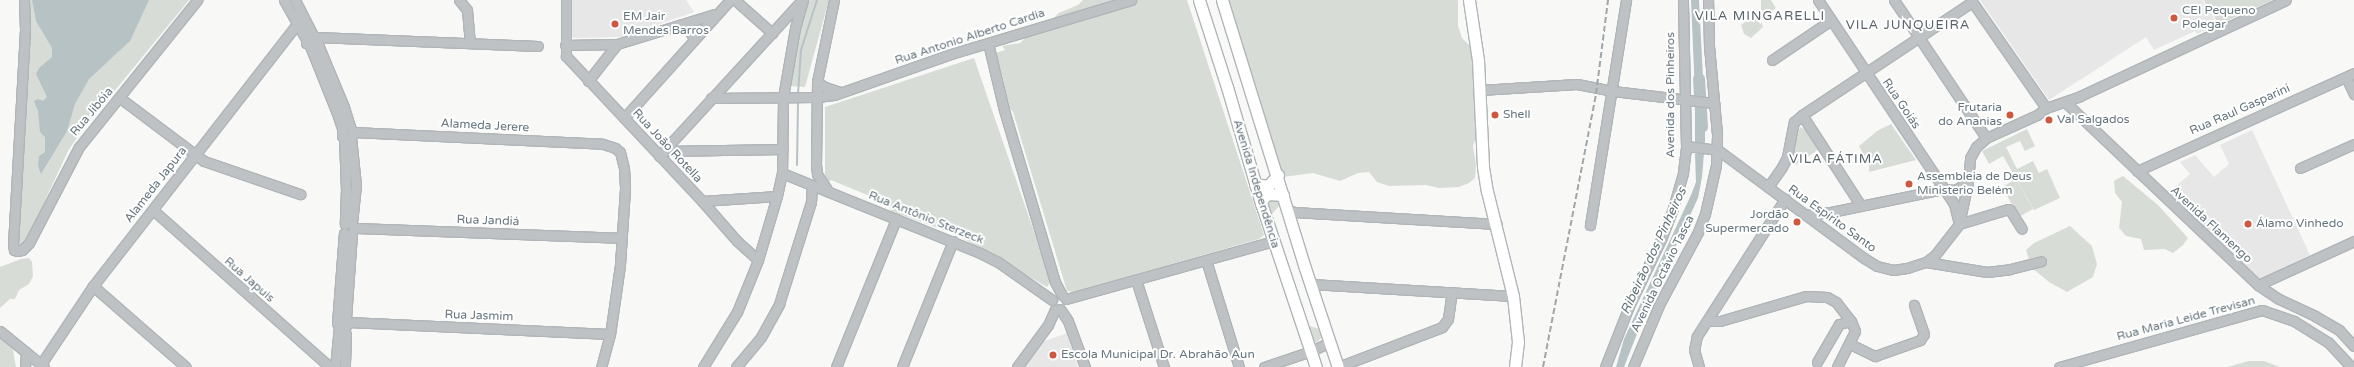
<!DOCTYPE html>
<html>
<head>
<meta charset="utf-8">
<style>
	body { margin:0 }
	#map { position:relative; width:2354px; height:367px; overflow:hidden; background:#f8f8f6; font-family:"Varela Round",sans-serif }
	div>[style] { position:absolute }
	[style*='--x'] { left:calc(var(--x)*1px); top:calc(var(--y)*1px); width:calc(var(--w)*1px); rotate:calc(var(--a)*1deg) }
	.built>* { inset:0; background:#e6e7e6 }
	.green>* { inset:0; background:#d8dcd6 }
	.water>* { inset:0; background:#b7c2c5 }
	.stream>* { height:2px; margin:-1px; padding:0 1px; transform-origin:1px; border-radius:1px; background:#b7c2c5 }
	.river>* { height:12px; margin:-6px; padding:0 6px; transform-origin:6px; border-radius:6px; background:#b7c2c5 }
	.roads { filter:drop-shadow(1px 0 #b0b5b8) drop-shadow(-1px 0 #b0b5b8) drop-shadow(0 1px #b0b5b8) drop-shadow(0 -1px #b0b5b8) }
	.minor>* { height:9px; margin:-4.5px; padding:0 4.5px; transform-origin:4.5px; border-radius:4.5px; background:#bec2c5 }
	.major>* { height:11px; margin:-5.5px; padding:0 5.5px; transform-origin:5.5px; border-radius:5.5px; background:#fff }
	.rail>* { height:2px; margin-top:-1px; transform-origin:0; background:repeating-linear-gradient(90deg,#a0a7ab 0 6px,transparent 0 9px) }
	.dots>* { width:11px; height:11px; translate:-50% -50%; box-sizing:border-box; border:2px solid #fff; border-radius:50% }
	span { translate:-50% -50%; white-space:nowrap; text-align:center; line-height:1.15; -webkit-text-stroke:4px #fff; paint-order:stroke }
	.poi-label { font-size:12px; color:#66757d }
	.left { translate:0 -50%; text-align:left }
	.right { translate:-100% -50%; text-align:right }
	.street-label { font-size:12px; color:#66757d }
	.neighbourhood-label { font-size:13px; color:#586369; letter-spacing:1px }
	.water-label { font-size:13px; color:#617378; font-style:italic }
</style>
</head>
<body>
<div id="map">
	<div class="built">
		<div style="clip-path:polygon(571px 0,686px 0,694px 12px,623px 37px,574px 38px,570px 35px)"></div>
		<div style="clip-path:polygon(1980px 0,2203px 0,2207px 9px,2209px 8px,2217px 25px,2197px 34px,2195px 31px,2154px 50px,2146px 37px,2049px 100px)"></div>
		<div style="clip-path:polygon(2252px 130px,2310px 255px,2263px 278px,2258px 278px,2169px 192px,2190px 174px,2180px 162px,2195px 155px,2214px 177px,2229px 164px,2220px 145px)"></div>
		<div style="clip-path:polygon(1067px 333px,1078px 367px,1023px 367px,1039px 343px)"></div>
	</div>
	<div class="green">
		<div style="clip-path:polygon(27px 0,189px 0,81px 132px,68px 151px,23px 248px,16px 246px)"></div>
		<div style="clip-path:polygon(809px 0,829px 0,805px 87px,790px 86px,799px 31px)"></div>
		<div style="clip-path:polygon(1083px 0,1187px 0,1264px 235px,1259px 239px,1074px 292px,1067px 291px,1013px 112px,1006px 104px,1004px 82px,996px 53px,1005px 50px,1002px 46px,1020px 43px,1040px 24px,1052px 20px,1059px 13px,1078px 5px)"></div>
		<div style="clip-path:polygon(1227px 0,1458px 0,1458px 26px,1462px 38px,1470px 46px,1472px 57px,1475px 58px,1477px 134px,1473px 146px,1476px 165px,1475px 178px,1469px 183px,1459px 187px,1439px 188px,1426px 185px,1389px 186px,1377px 182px,1369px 172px,1358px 173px,1340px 181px,1313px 173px,1283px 177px,1279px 174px)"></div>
		<div style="clip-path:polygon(1761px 0,1771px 0,1776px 8px,1761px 21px,1763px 27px,1751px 38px,1744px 34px,1741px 25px,1761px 11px)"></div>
		<div style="clip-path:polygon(2204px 0,2273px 0,2218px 25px,2210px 6px,2207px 7px)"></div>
		<div style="clip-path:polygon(974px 58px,1051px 281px,1047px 287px,957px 235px,891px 211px,889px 204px,831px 180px,829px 182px,825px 175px,825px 107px)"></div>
		<div style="clip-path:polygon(1891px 124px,1916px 160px,1869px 172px,1869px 165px,1859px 146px,1877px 131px)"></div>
		<div style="clip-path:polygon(1800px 127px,1806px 130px,1819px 149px,1796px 165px,1792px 159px)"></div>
		<div style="clip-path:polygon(2027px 129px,2035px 146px,2025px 151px,2020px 141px,2006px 147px,2017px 169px,2033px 161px,2039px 173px,2047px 169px,2060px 198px,2034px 210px,2003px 156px,1989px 164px,1982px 151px)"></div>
		<div style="clip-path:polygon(2123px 176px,2158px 205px,2188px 238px,2183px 245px,2173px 253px,2165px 249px,2144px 250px,2141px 239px,2126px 236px,2119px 228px,2122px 202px,2115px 193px,2114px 181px)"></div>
		<div style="clip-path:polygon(2016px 179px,2033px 209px,2019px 217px,2002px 187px)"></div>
		<div style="clip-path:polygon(1266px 199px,1276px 199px,1279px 202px,1279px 206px,1272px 214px,1309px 326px,1320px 329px,1322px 337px,1317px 342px,1313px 342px,1265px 202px)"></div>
		<div style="clip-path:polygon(2070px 226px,2092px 246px,2097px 264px,2093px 277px,2067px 292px,2049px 282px,2032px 268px,2026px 250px,2034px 243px)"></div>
		<div style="clip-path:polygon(29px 258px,32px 262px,33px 276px,29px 284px,19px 290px,15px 299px,10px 299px,0 308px,0 267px,21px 259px)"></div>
		<div style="clip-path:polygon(0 336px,13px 350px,16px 367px,0 367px)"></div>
		<div style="clip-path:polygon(2249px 361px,2264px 361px,2280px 367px,2227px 367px)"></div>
	</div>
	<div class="water">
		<div style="clip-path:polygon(32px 0,149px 0,130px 41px,89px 79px,75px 104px,67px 131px,41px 174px,38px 166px,39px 156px,45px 152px,45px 137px,40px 132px,38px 111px,34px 101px,38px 99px,43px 101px,47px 97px,36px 74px,39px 68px,52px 57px,52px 48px,36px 21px)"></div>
		<div style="clip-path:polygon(1691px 0,1699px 0,1704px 97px,1695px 94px)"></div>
		<div style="clip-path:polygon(1695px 110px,1705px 111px,1705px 144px,1695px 144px)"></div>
		<div style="clip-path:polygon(1704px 153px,1702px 177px,1698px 198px,1646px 311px,1624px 367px,1616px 367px,1624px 339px,1691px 195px,1696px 182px,1695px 154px)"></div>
	</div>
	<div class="stream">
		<div style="--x:798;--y:94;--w:44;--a:-86.1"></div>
		<div style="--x:801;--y:50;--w:52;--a:-72.3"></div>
		<div style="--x:797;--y:165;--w:65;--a:-89.1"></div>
	</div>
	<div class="river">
		<div style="--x:1699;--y:79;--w:48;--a:86.4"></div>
	</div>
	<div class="roads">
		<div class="minor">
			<div style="--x:24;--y:0;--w:30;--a:88"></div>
			<div style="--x:25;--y:30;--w:214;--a:93.2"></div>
			<div style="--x:13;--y:244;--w:6;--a:81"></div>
			<div style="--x:14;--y:250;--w:3;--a:18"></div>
			<div style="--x:17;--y:251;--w:5;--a:-11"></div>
			<div style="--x:22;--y:250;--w:10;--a:-45"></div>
			<div style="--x:29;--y:243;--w:108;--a:-62.5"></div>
			<div style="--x:79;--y:147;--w:189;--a:-51.2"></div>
			<div style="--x:284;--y:0;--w:45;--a:60.6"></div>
			<div style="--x:306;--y:39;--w:4;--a:90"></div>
			<div style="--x:306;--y:43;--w:8;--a:23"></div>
			<div style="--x:313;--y:46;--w:6;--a:-45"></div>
			<div style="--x:317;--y:42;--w:8;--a:-120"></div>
			<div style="--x:313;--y:35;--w:8;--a:150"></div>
			<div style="--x:295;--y:0;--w:39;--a:63"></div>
			<div style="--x:459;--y:0;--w:13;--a:51"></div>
			<div style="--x:467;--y:10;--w:33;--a:85"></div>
			<div style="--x:566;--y:0;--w:56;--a:90"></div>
			<div style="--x:566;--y:56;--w:199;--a:46.8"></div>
			<div style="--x:702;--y:201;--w:53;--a:48.8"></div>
			<div style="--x:737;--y:241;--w:28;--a:42"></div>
			<div style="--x:735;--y:0;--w:50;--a:41.7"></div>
			<div style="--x:1818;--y:0;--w:245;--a:56.3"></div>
			<div style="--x:1954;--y:204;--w:16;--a:76"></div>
			<div style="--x:1894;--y:0;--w:166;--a:56.3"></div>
			<div style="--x:1971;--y:0;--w:131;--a:55.2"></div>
			<div style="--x:682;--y:24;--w:6;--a:39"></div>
			<div style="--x:687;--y:28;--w:12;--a:55"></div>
			<div style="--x:316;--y:37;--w:222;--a:2.3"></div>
			<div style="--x:317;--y:42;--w:70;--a:67.4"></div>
			<div style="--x:344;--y:107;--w:21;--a:73"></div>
			<div style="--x:988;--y:43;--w:69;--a:76.6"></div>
			<div style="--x:1004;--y:110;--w:179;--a:73.5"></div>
			<div style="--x:1055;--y:282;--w:15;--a:62"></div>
			<div style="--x:565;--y:45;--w:52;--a:-1.1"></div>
			<div style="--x:617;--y:44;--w:102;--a:-17"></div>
			<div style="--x:310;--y:46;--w:75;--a:68.2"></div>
			<div style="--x:338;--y:116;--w:13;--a:72"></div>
			<div style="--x:342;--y:128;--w:8;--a:90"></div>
			<div style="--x:342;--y:136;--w:4;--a:27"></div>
			<div style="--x:346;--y:138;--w:5;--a:-11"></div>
			<div style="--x:351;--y:137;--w:5;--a:-68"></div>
			<div style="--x:353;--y:132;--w:6;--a:-121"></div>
			<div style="--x:350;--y:127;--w:8;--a:173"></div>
			<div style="--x:1772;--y:60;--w:71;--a:-34.1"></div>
			<div style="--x:2346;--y:77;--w:19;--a:65"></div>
			<div style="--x:588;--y:81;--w:47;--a:-51.9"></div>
			<div style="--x:817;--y:82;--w:9;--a:32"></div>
			<div style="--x:825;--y:87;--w:16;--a:18"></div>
			<div style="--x:1480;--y:90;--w:97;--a:-3.5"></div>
			<div style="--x:1577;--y:84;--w:37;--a:11"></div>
			<div style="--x:1613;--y:91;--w:102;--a:6.8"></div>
			<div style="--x:120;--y:98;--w:105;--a:36.9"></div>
			<div style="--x:204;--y:161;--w:102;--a:19"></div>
			<div style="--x:711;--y:98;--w:106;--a:-0.5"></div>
			<div style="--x:817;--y:97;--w:17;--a:-7"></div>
			<div style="--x:834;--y:95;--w:124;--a:-19.3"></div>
			<div style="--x:951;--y:54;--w:188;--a:-16.7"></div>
			<div style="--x:2065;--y:102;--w:266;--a:43.5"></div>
			<div style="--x:2258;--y:285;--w:25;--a:34"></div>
			<div style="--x:2279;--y:299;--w:40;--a:25"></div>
			<div style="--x:2315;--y:316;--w:28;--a:30"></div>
			<div style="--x:2339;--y:330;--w:22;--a:47"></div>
			<div style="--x:1802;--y:115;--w:108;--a:57"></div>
			<div style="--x:624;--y:118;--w:159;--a:-48.1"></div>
			<div style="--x:353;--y:132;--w:250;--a:2.7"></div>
			<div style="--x:603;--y:144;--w:13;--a:18"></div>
			<div style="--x:615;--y:148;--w:6;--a:39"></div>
			<div style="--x:620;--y:152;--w:16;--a:76"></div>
			<div style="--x:624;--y:168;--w:21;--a:87"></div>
			<div style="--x:625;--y:189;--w:76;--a:93.8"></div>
			<div style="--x:620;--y:265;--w:70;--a:98.2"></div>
			<div style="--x:610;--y:334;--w:34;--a:105"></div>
			<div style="--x:351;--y:137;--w:48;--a:84.1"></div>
			<div style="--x:356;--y:185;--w:39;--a:96"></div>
			<div style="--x:344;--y:138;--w:51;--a:87.8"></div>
			<div style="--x:346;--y:189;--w:35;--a:92"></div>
			<div style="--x:1686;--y:146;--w:32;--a:7"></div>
			<div style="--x:1718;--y:150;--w:182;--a:36.5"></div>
			<div style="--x:1864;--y:258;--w:15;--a:32"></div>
			<div style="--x:1877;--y:266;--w:16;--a:14"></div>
			<div style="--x:1893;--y:270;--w:14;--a:-8"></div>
			<div style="--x:1907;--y:268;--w:20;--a:-18"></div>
			<div style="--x:1926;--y:262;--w:11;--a:-38"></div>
			<div style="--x:1935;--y:255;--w:39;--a:-52"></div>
			<div style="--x:1959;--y:224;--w:43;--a:-77.9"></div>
			<div style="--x:1968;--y:182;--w:24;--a:-85"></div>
			<div style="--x:1970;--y:158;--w:13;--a:-61"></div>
			<div style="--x:1976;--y:147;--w:13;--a:-42"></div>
			<div style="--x:1986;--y:138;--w:56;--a:-24.3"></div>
			<div style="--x:2037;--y:115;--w:11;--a:-38"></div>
			<div style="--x:2046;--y:108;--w:36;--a:-19"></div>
			<div style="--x:2080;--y:96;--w:227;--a:-25"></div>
			<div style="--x:664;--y:151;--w:119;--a:-1"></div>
			<div style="--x:659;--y:156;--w:212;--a:-47.5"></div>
			<div style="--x:2300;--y:168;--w:59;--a:-24"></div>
			<div style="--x:2137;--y:171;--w:238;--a:-24.3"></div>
			<div style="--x:782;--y:173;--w:214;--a:22"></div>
			<div style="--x:980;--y:253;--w:20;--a:27"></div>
			<div style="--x:998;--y:262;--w:66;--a:35.1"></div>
			<div style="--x:1768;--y:187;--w:24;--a:-55"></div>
			<div style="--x:1782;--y:167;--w:11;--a:-63"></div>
			<div style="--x:1787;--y:157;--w:36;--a:-79"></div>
			<div style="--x:1794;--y:122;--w:11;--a:-41"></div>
			<div style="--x:1802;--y:115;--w:204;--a:-33.6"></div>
			<div style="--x:828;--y:191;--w:20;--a:-123"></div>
			<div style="--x:817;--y:174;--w:9;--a:-96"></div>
			<div style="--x:816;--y:165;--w:83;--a:-89.3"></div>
			<div style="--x:817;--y:82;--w:84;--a:-78.3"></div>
			<div style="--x:702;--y:201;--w:75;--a:-3.8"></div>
			<div style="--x:153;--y:210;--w:237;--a:41.6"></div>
			<div style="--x:1288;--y:210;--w:6;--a:18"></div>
			<div style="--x:1294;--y:212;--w:203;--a:3.4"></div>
			<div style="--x:1806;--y:215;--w:25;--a:-7"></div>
			<div style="--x:1831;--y:212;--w:114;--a:-11.6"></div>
			<div style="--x:1943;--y:189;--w:12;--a:5"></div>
			<div style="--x:1955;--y:190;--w:15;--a:-32"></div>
			<div style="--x:1959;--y:224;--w:51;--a:-17"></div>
			<div style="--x:2008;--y:209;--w:2;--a:27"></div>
			<div style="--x:2010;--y:210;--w:22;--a:58"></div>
			<div style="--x:1590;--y:225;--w:228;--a:-80.9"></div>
			<div style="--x:354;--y:228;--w:267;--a:2.1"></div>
			<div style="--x:1206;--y:260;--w:112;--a:72.9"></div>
			<div style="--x:1926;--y:262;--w:62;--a:9.3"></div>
			<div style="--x:1987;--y:272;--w:23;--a:-7"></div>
			<div style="--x:2010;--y:269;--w:32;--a:-14"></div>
			<div style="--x:1136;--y:280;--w:91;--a:72.2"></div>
			<div style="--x:1311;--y:284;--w:202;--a:3.4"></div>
			<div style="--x:2258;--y:285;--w:106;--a:-24.6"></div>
			<div style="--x:93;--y:286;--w:123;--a:41.1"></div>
			<div style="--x:1066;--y:299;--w:216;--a:-15.6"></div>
			<div style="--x:1060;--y:309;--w:14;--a:56"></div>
			<div style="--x:1068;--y:321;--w:49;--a:69.7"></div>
			<div style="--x:339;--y:319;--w:7;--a:0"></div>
			<div style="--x:346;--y:319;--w:4;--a:56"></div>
			<div style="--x:348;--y:322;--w:4;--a:117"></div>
			<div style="--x:346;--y:326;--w:5;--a:158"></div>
			<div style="--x:341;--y:328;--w:6;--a:-129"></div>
			<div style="--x:337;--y:323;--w:90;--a:-85.6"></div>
			<div style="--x:346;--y:319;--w:86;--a:-86"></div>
			<div style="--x:1707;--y:321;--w:13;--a:0"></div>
			<div style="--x:1720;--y:321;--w:90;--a:-16.2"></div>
			<div style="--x:1806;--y:296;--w:21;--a:3"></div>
			<div style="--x:1827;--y:297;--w:10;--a:29"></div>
			<div style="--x:1836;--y:302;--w:24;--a:52"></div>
			<div style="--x:1851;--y:321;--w:11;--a:68"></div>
			<div style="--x:1855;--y:331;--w:40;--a:116.6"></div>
			<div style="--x:348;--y:322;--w:262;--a:2.6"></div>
			<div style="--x:344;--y:327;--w:8;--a:76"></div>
			<div style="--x:346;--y:335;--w:32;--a:92"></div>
			<div style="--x:0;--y:331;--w:57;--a:39.3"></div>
			<div style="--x:1850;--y:344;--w:28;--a:26"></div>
			<div style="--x:1875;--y:356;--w:48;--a:-19.6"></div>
			<div style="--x:1920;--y:340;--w:7;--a:-56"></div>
			<div style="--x:1924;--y:334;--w:31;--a:-109"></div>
			<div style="--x:1817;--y:362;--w:44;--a:-59.9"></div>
			<div style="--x:1839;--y:324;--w:12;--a:-14"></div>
			<div style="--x:41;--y:364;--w:94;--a:-56.3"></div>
			<div style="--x:93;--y:286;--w:332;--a:-52.1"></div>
			<div style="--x:25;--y:367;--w:15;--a:-86"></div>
			<div style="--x:335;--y:367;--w:41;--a:-84.4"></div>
			<div style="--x:703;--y:367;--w:65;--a:-58.3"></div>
			<div style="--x:737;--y:312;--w:56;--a:-68"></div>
			<div style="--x:758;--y:260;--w:67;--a:-73.5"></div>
			<div style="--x:777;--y:196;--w:24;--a:-78"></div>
			<div style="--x:782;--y:173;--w:76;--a:-89.2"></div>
			<div style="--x:783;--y:97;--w:70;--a:-80.1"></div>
			<div style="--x:795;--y:28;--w:29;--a:-74"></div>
			<div style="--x:736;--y:367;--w:39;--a:-50"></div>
			<div style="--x:761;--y:337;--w:38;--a:-61"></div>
			<div style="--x:779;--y:304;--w:107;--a:-72.6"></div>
			<div style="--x:811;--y:202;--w:17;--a:-87"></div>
			<div style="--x:836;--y:367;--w:160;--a:-67.9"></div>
			<div style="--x:902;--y:367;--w:136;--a:-68"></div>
			<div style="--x:1017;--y:367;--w:52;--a:-53.6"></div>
			<div style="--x:1048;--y:325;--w:17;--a:-66"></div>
			<div style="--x:1264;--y:367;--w:50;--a:-18.8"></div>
			<div style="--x:1311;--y:351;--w:21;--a:-25"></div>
			<div style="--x:1338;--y:367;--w:111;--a:-21"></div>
			<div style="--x:1442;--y:327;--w:10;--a:-53"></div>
			<div style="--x:1448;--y:319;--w:27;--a:-82"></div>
			<div style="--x:1605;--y:367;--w:66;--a:-68.5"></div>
			<div style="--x:1629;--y:306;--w:76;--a:-64.4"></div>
			<div style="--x:1662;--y:237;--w:31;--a:-69"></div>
			<div style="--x:1673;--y:208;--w:37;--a:-74"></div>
			<div style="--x:1683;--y:172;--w:26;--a:-83"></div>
			<div style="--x:1686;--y:146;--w:146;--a:-91.2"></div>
			<div style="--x:1633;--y:367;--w:67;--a:-67.2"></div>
			<div style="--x:1659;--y:305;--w:83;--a:-61.9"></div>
			<div style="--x:1698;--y:232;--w:19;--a:-69"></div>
			<div style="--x:1705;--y:214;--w:50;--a:-77.3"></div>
			<div style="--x:1716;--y:165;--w:31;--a:-88"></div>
			<div style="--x:1717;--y:134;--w:88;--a:-95.2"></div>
			<div style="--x:1709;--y:46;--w:46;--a:-91.2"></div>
			<div style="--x:1699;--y:367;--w:18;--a:-106"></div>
			<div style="--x:1694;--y:350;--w:14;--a:-78"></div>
			<div style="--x:1697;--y:336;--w:163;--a:-57.3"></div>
			<div style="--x:2059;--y:367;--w:211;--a:-15.7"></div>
			<div style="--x:2262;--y:310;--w:34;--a:19"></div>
			<div style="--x:2294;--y:321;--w:40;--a:32"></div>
			<div style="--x:2328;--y:342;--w:34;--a:47"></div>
		</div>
		<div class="major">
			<div style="--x:1199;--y:0;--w:91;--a:72.2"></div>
			<div style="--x:1227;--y:87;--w:121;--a:73.7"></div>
			<div style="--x:1261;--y:203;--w:173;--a:71.5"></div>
			<div style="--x:1222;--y:0;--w:281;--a:72.8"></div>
			<div style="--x:1305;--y:268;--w:104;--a:71.6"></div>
			<div style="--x:1469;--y:0;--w:61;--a:81.5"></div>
			<div style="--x:1478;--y:60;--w:107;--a:87.3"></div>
			<div style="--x:1483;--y:167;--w:24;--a:81"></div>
			<div style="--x:1487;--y:191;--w:108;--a:76.1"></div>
			<div style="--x:1513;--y:296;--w:46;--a:83.8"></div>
			<div style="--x:1518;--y:342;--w:25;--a:97"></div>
			<div style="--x:1255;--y:184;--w:13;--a:9"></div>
			<div style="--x:1268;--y:186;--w:15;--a:-48"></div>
			<div style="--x:1261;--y:203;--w:5;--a:-68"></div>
			<div style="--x:1263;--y:198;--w:6;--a:-39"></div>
			<div style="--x:1268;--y:194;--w:15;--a:4"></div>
		</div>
	</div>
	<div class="rail">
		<div style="--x:1543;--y:367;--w:278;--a:-79"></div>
		<div style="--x:1596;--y:94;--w:95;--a:-82.7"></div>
	</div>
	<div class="dots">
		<div style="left:2174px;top:18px;background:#ce5740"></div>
		<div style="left:615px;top:24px;background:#ce5740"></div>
		<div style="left:1495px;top:115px;background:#ce5740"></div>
		<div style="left:2010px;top:115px;background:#ce5740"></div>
		<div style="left:2049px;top:120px;background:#ce5740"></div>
		<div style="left:1909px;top:184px;background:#ce5740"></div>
		<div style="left:1797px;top:222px;background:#ce5740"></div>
		<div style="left:2248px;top:224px;background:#ce5740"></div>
		<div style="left:1053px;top:355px;background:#ce5740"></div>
	</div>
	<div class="poi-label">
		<span class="left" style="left:2182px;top:18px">CEI Pequeno<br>Polegar</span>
		<span class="left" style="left:623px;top:24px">EM Jair<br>Mendes Barros</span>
		<span class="right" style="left:2002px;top:115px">Frutaria<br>do Ananias</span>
		<span class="left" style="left:1503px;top:115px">Shell</span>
		<span class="left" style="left:2057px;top:120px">Val Salgados</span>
		<span class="left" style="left:1917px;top:184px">Assembleia de Deus<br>Ministerio Belém</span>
		<span class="right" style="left:1789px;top:222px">Jordão<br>Supermercado</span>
		<span class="left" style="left:2256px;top:224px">Álamo Vinhedo</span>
		<span class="left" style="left:1061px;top:355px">Escola Municipal Dr. Abrahão Aun</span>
	</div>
	<div class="street-label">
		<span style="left:970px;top:37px;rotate:-18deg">Rua Antonio Alberto Cardia</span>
		<span style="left:1671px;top:95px;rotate:-90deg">Avenida dos Pinheiros</span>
		<span style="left:1901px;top:104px;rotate:56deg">Rua Goiás</span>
		<span style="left:2240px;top:110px;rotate:-24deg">Rua Raul Gasparini</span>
		<span style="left:92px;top:112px;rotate:-50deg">Rua Jibóia</span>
		<span style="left:485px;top:126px;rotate:3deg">Alameda Jerere</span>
		<span style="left:667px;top:146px;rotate:47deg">Rua João Rotella</span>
		<span style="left:1256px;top:184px;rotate:73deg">Avenida Independência</span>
		<span style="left:156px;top:185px;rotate:-52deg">Alameda Japura</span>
		<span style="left:926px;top:218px;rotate:22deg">Rua Antônio Sterzeck</span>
		<span style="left:1832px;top:219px;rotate:36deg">Rua Espírito Santo</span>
		<span style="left:488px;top:221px;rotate:2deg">Rua Jandiá</span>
		<span style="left:2211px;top:225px;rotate:43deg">Avenida Flamengo</span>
		<span style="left:1663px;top:274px;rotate:-64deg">Avenida Octávio Tasca</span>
		<span style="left:249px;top:280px;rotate:41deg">Rua Japuis</span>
		<span style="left:479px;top:316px;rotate:2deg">Rua Jasmim</span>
		<span style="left:2186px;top:319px;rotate:-15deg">Rua Maria Leide Trevisan</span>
	</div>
	<div class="neighbourhood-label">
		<span style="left:1760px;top:16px">VILA MINGARELLI</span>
		<span style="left:1908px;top:25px">VILA JUNQUEIRA</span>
		<span style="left:1836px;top:159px">VILA FÁTIMA</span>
	</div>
	<div class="water-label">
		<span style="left:1654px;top:251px;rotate:-65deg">Ribeirão dos Pinheiros</span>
	</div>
</div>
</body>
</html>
